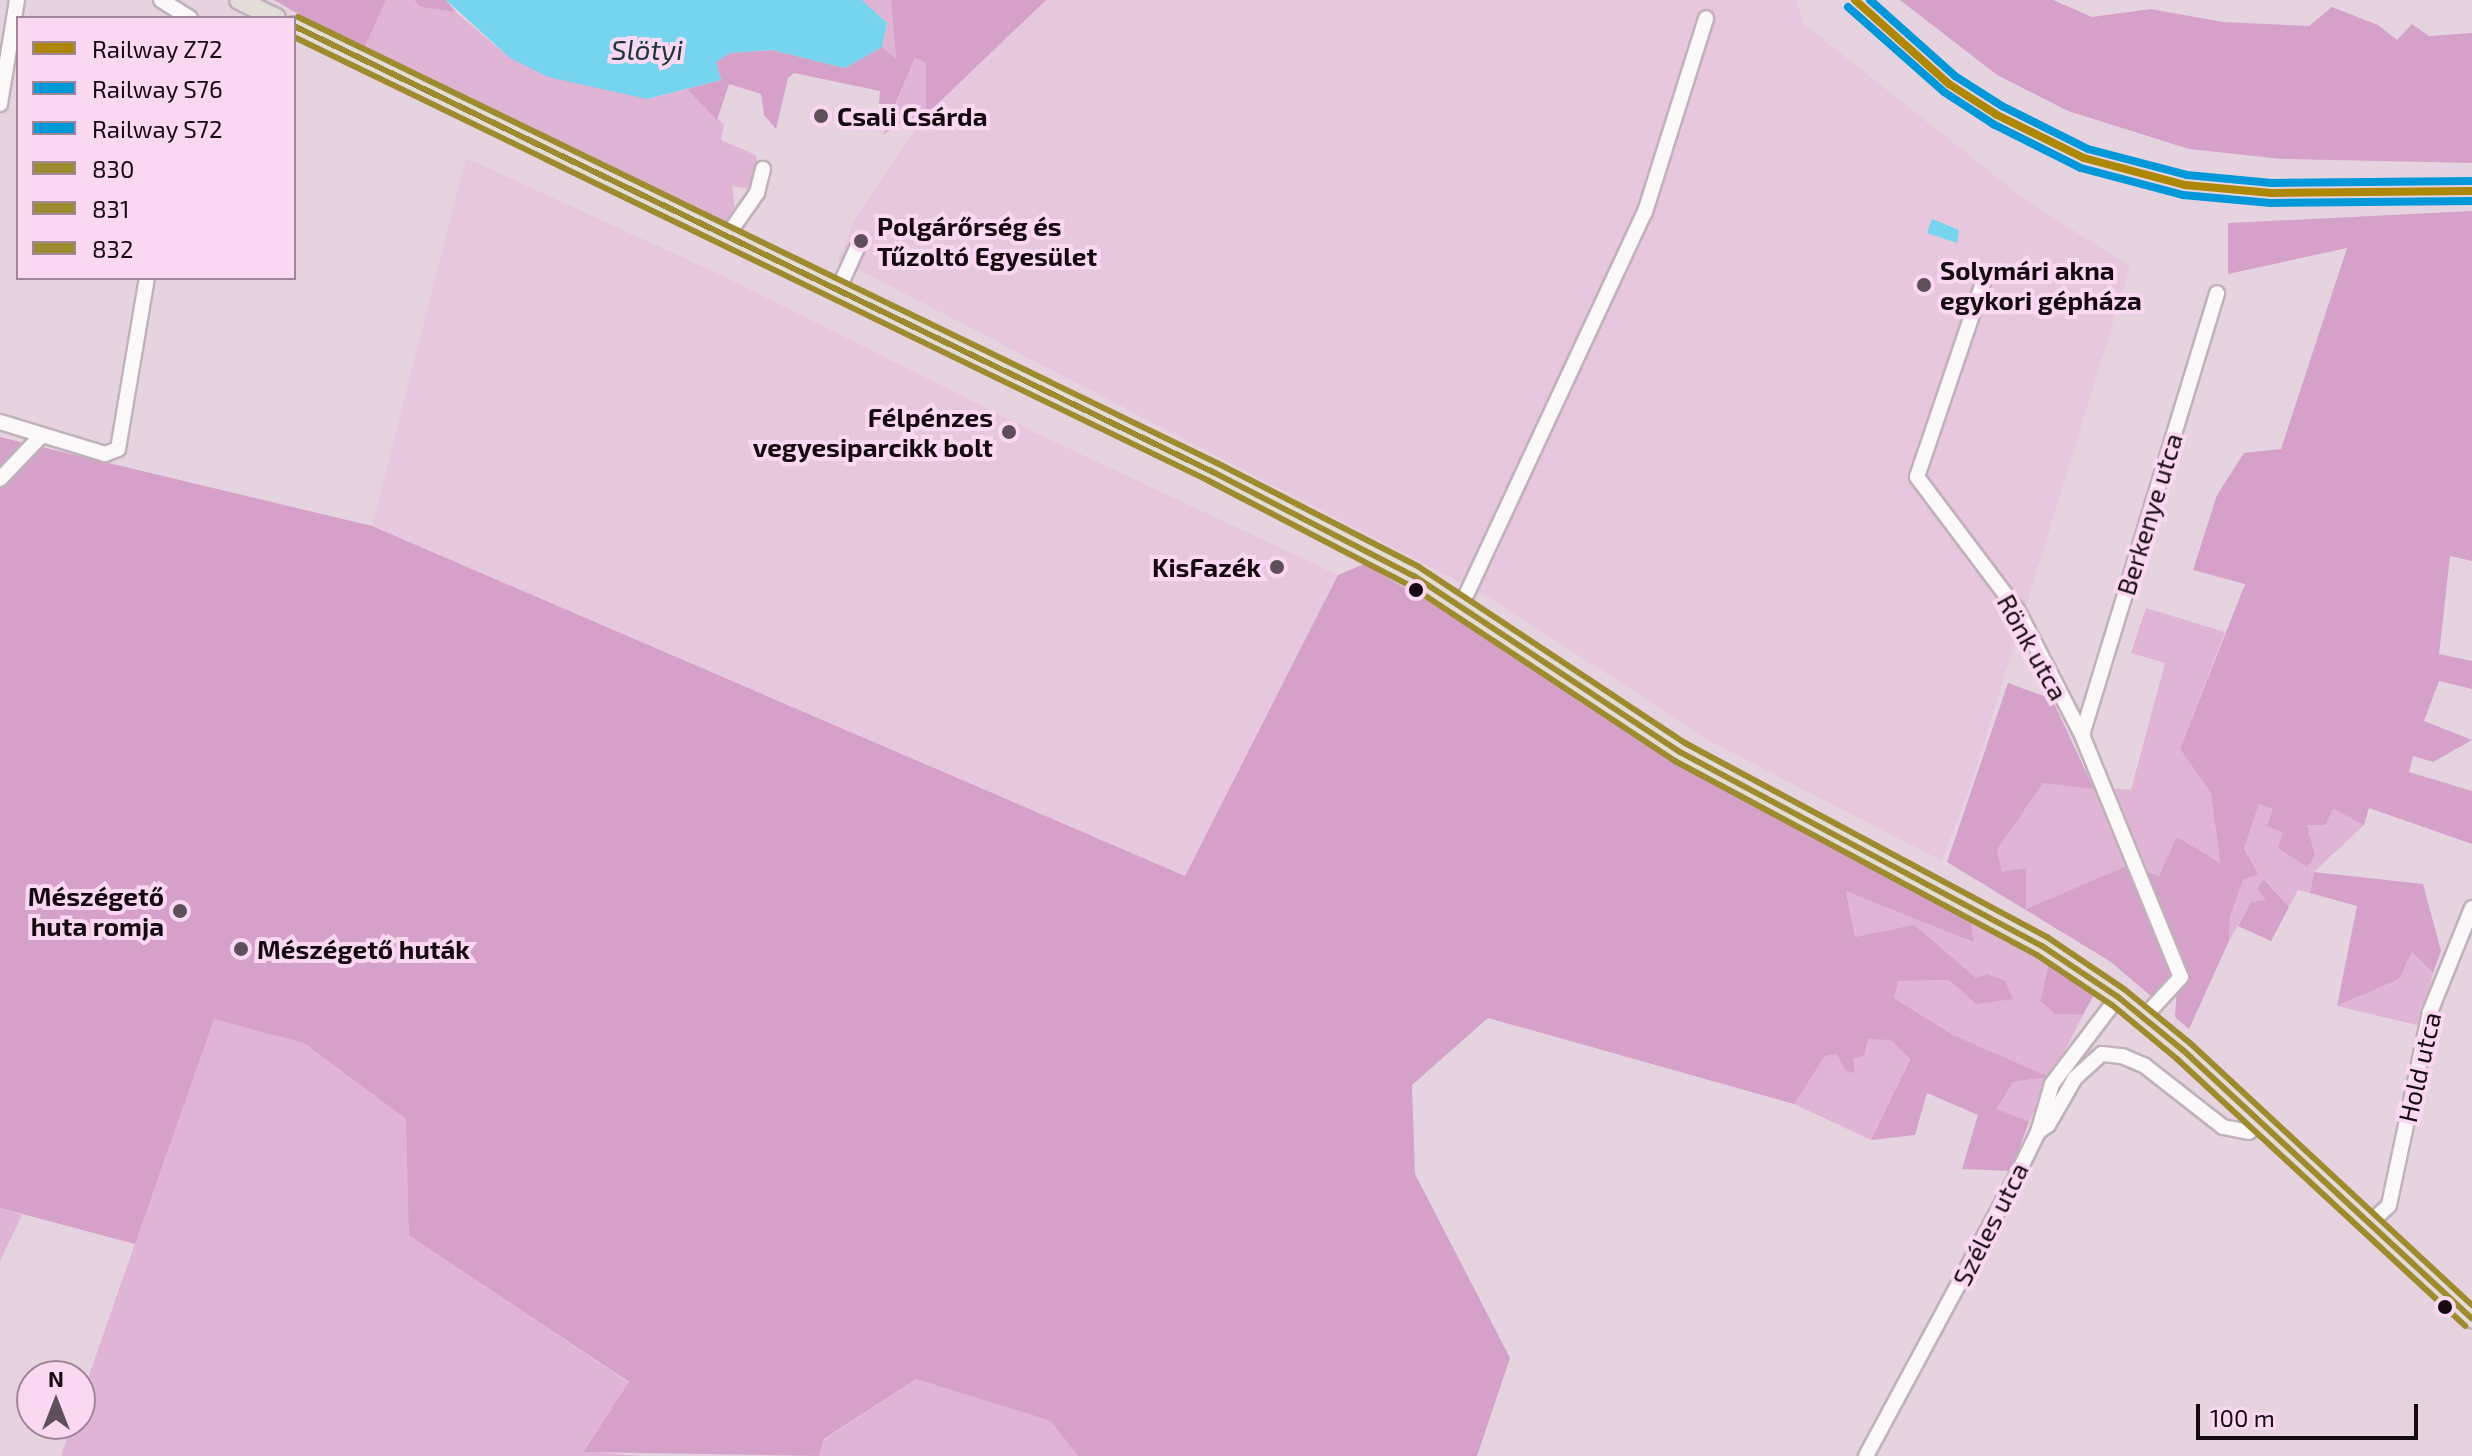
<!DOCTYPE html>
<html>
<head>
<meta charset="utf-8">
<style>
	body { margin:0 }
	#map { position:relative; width:2472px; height:1456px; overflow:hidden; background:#e6d3e0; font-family:"Exo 2",sans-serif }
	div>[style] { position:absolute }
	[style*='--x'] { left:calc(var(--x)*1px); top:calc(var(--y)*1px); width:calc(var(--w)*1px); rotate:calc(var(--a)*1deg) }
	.built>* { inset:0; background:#e7c7de }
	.green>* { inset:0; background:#e0b4d4 }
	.forest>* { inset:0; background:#d5a1c8 }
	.water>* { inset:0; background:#77d4ee }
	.roads { filter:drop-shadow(2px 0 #c0b1bb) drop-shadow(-2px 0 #c0b1bb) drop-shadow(0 2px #c0b1bb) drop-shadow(0 -2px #c0b1bb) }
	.minor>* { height:14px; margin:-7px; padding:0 7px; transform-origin:7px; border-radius:7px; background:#fbf8fa }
	.major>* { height:18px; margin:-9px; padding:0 9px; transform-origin:9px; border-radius:9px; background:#e2ddd6 }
	.bus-1>* { height:6px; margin:-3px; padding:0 3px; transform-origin:3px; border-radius:3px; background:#9f8b2f }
	.bus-2>* { height:6px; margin:-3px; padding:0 3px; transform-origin:3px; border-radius:3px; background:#9f8b2f }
	.bus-3>* { height:6px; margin:-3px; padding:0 3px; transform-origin:3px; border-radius:3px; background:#9f8b2f }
	.rail-1>* { height:8px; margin:-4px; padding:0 4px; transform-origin:4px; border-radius:4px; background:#ac8806 }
	.rail-2>* { height:8px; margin:-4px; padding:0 4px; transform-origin:4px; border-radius:4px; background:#0198d9 }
	.rail-3>* { height:8px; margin:-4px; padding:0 4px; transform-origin:4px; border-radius:4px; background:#0198d9 }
	.dots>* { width:22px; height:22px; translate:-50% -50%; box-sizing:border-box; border:4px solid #fbd8f1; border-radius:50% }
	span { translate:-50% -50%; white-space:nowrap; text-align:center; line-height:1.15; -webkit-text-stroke:8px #fbd8f1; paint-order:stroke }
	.poi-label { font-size:26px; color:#150a12; font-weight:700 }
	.left { translate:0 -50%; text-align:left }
	.right { translate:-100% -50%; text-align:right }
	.street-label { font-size:26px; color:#150a12 }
	.water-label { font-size:28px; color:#1d343a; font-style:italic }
	.legend { position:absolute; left:16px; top:16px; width:280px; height:264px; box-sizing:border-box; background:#fbd8f1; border:2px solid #9f8698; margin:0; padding:10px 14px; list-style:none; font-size:24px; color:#150a12 }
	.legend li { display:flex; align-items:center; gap:16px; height:40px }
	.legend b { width:40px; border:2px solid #9f8698 }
	.north { position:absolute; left:16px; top:1360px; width:80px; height:80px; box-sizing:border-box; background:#fbd8f1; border:2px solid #9f8698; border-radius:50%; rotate:0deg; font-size:22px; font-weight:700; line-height:32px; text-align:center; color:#150a12 }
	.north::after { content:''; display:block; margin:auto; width:28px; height:36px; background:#5e505a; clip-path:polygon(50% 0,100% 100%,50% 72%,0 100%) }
	.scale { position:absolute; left:2196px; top:1404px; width:222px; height:36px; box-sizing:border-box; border:4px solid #150a12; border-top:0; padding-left:10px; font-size:24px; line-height:28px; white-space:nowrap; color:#150a12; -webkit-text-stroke:6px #fbd8f1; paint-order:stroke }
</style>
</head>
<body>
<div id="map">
	<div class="built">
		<div style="clip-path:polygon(1046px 0,1796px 0,1804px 24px,2019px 195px,2130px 267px,1973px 779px,1942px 861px,1710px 741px,1492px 599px,838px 259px,857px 215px,926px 115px)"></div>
		<div style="clip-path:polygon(466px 158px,721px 275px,1042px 436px,1338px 575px,1185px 876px,372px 526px)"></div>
	</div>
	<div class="green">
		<div style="clip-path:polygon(386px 0,414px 0,420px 7px,456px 12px,510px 58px,647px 99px,687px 89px,724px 125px,721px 140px,756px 155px,761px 191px,732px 186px,736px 215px,726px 225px,402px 72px,363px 51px)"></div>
		<div style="clip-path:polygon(862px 0,891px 0,896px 60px,882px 47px,887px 23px)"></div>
		<div style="clip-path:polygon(915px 58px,926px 62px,926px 115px,916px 130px,900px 124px,883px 135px)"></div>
		<div style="clip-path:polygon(2146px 608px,2225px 632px,2180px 749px,2211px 793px,2220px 864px,2159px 876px,2127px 867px,2026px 909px,2026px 868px,2002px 873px,1997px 850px,2043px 783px,2131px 790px,2165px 663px,2131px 653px)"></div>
		<div style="clip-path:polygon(2259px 804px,2273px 809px,2283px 833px,2315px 855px,2307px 825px,2333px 809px,2364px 825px,2314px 872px,2310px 893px,2298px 890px,2289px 907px,2265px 879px,2267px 901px,2251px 902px,2229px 941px,2230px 917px,2243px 880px,2244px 849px)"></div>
		<div style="clip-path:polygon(1846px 890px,1972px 942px,1971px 917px,2049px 962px,2040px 1001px,2055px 1014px,2083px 1015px,2029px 1122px,1997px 1110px,2013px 1082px,2047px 1077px,1953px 1035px,1894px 998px,1897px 981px,1949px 980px,1976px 1004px,1976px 978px,1914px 926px,1855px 937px)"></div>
		<div style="clip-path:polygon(2412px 952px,2433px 973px,2421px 1026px,2337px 1006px,2399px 979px)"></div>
		<div style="clip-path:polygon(214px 1018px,304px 1043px,406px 1119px,410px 1235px,629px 1383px,583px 1451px,641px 1456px,61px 1456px,72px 1424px,80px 1424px,80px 1401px)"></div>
		<div style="clip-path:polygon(1868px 1038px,1892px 1039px,1910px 1058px,1871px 1140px,1794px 1104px,1825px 1056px,1836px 1054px,1846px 1071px)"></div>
		<div style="clip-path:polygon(0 1208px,22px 1215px,0 1261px)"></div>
		<div style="clip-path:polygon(916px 1379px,1052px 1421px,1078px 1456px,819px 1456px,824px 1440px)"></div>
	</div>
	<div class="forest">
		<div style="clip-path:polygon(274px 0,386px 0,363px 51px)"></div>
		<div style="clip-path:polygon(414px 0,446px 0,456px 12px,420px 7px)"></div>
		<div style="clip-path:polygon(891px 0,1046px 0,926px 115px,926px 63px,915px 58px,895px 105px,879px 104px,880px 91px,794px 73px,788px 78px,776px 129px,764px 115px,761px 94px,729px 84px,717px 120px,687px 89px,721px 80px,716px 62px,730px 53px,772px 50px,845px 68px,882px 47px,896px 59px)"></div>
		<div style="clip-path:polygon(1900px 0,2053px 0,2092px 17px,2151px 9px,2223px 22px,2309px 26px,2332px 7px,2378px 25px,2397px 40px,2412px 24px,2429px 36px,2472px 33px,2472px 163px,2282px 159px,2189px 149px,2068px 111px,1997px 75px)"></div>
		<div style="clip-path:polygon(2472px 211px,2472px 561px,2450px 556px,2439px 654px,2472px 661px,2472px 689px,2439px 681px,2424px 721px,2472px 740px,2433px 762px,2413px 756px,2409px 772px,2472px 791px,2472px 844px,2369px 808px,2364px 825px,2333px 809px,2325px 825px,2307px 825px,2315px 855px,2307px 867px,2278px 848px,2283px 833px,2267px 826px,2273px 809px,2259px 804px,2244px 849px,2258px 874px,2243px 880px,2230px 917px,2229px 941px,2189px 1029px,2175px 1017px,2177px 987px,2152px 997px,2111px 962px,1947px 862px,2008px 683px,2052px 699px,2094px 789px,2043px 783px,1997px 850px,2002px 872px,2026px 868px,2026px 909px,2127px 866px,2159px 876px,2177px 837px,2220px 863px,2211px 793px,2180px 749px,2245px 584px,2193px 570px,2217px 495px,2244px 453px,2281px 449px,2347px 248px,2228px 274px,2228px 223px)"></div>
		<div style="clip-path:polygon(0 437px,372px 526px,1185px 876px,1338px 575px,1364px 564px,1971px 917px,1973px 942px,1846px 891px,1855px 937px,1914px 925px,1976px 978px,1987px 974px,2005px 981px,2013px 999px,1976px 1004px,1949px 980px,1898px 981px,1894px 998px,1953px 1035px,2049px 1077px,2013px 1082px,1997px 1109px,2029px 1122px,2011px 1171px,1962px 1169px,1978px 1115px,1927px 1093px,1915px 1135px,1871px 1140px,1910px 1059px,1891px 1040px,1868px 1039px,1864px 1056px,1853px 1059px,1855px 1073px,1846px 1071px,1836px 1054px,1825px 1056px,1794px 1104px,1488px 1018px,1412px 1085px,1415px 1174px,1510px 1358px,1477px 1456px,1078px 1456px,1051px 1421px,916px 1379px,824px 1439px,819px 1456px,583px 1452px,629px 1382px,409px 1235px,406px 1119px,304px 1043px,214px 1019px,135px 1244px,0 1208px)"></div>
		<div style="clip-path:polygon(2314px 872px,2423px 884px,2441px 951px,2433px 973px,2412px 952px,2399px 979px,2337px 1006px,2357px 906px,2310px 893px)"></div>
		<div style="clip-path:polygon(2264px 879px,2289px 907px,2271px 941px,2238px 926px,2251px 902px,2266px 900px,2257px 889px)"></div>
		<div style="clip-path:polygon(2049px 962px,2098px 987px,2083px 1015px,2055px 1014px,2040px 1001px)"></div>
	</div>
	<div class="water">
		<div style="clip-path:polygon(446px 0,862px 0,887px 23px,882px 47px,845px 68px,772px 50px,730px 53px,716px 62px,721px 80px,647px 99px,548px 77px,510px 58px)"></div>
		<div style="clip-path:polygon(1932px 219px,1959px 230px,1957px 243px,1927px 233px)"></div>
	</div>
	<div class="roads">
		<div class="minor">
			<div style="--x:161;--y:0;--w:34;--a:32"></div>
			<div style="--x:0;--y:104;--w:105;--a:-80.7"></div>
			<div style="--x:727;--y:236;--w:52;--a:-55.1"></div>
			<div style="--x:757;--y:193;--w:25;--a:-76"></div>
			<div style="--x:1985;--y:277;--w:211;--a:108.8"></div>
			<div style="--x:1917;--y:477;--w:168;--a:53"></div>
			<div style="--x:2018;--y:611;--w:140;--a:62.7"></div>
			<div style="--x:2082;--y:735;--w:261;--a:67.8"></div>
			<div style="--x:2181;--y:977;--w:54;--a:132.8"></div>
			<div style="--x:838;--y:290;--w:46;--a:-65.7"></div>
			<div style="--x:0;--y:422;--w:110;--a:16.9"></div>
			<div style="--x:105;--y:454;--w:14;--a:-21"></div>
			<div style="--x:118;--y:449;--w:173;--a:-80.4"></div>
			<div style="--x:0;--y:479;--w:61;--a:-46.3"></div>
			<div style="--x:1461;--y:606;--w:435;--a:-65"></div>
			<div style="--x:1645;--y:212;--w:203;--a:-72.5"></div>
			<div style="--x:2082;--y:735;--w:462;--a:-73"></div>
			<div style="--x:2038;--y:1132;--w:12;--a:-35"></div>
			<div style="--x:2048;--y:1125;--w:54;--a:-60.1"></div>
			<div style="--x:2075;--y:1078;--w:36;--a:-42"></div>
			<div style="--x:2102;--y:1054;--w:20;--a:6"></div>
			<div style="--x:2122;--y:1056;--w:25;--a:23"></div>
			<div style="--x:2145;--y:1066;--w:99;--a:38"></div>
			<div style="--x:2223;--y:1127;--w:26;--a:11"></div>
			<div style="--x:2249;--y:1132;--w:16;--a:-47"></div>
			<div style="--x:2370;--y:1223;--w:26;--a:-43"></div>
			<div style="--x:2389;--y:1205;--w:197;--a:-78"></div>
			<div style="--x:2430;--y:1012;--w:112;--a:-68"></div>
			<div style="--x:1866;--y:1456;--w:303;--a:-61.7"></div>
			<div style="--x:2010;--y:1189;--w:64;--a:-63.8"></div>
			<div style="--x:2038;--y:1132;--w:50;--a:-73.7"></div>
			<div style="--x:2052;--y:1084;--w:109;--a:-52.8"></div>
		</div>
		<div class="major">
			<div style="--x:239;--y:0;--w:41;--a:25.9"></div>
			<div style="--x:294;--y:26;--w:1022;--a:25.89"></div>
			<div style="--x:1213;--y:472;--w:226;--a:27.4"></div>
			<div style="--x:1414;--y:576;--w:319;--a:33.5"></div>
			<div style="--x:1680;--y:752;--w:411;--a:28.2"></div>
			<div style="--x:2042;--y:946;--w:92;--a:33.9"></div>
			<div style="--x:2118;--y:997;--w:85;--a:39.3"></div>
			<div style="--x:2184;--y:1051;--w:393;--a:42.9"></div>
		</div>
	</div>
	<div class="bus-1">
		<div style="--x:294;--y:26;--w:1022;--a:25.89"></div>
		<div style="--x:1213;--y:472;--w:226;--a:27.4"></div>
		<div style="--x:1414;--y:576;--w:319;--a:33.5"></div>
		<div style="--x:1680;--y:752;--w:411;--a:28.2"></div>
		<div style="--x:2042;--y:946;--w:92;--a:33.9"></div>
		<div style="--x:2118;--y:997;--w:85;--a:39.3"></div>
		<div style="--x:2184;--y:1051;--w:393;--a:42.9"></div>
	</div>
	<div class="bus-2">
		<div style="--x:294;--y:37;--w:1017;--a:25.88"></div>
		<div style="--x:1209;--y:481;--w:225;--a:27.5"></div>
		<div style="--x:1409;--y:585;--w:319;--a:33.5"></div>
		<div style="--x:1675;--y:761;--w:411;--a:28.2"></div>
		<div style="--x:2037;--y:955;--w:90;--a:33.7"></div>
		<div style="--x:2112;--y:1005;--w:85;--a:39.7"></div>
		<div style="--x:2177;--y:1059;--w:393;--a:42.8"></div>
	</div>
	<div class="bus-3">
		<div style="--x:298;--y:17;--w:1022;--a:25.89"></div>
		<div style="--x:1217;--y:463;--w:227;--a:27.2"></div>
		<div style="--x:1419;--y:567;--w:319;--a:33.5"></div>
		<div style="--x:1685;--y:743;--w:411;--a:28.2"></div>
		<div style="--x:2047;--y:937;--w:93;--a:34"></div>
		<div style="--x:2124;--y:989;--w:85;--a:39.3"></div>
		<div style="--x:2190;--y:1043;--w:385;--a:42.9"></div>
	</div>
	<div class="rail-1">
		<div style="--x:1855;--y:0;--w:126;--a:41.8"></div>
		<div style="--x:1949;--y:84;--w:57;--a:32.9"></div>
		<div style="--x:1997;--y:115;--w:97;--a:26.3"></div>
		<div style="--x:2084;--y:158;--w:105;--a:15"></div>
		<div style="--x:2185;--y:185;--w:87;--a:5.3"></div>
		<div style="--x:2272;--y:193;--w:200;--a:-0.6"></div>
	</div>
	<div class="rail-2">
		<div style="--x:1848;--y:7;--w:128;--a:41.5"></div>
		<div style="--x:1944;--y:92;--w:59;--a:33.1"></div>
		<div style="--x:1993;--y:124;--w:98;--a:26.6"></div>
		<div style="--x:2081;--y:168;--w:106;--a:14.8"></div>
		<div style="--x:2183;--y:195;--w:88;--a:5.2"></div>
		<div style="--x:2271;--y:203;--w:201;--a:-0.6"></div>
	</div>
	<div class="rail-3">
		<div style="--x:1870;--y:0;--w:114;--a:41.8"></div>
		<div style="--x:1955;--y:76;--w:56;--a:32.6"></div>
		<div style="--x:2002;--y:106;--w:96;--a:26.6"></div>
		<div style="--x:2088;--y:149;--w:102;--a:14.7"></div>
		<div style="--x:2187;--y:175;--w:85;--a:5.4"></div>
		<div style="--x:2272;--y:183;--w:200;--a:-0.6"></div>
	</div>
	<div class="dots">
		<div style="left:821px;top:116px;background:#5e505a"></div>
		<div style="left:861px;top:241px;background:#5e505a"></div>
		<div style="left:1924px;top:285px;background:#5e505a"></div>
		<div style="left:1009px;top:432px;background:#5e505a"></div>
		<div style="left:1277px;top:567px;background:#5e505a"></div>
		<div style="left:1416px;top:590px;background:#150a12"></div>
		<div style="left:180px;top:911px;background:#5e505a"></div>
		<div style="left:241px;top:949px;background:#5e505a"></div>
		<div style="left:2445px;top:1307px;background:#150a12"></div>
	</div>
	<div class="poi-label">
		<span class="left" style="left:837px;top:116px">Csali Csárda</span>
		<span class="left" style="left:877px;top:241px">Polgárőrség és<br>Tűzoltó Egyesület</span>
		<span class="left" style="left:1940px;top:285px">Solymári akna<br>egykori gépháza</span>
		<span class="right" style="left:993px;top:432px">Félpénzes<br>vegyesiparcikk bolt</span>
		<span class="right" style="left:1261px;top:567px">KisFazék</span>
		<span class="right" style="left:164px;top:911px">Mészégető<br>huta romja</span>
		<span class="left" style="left:257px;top:949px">Mészégető huták</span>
	</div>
	<div class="street-label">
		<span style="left:2149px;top:514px;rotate:-73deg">Berkenye utca</span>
		<span style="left:2033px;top:647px;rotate:61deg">Rönk utca</span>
		<span style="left:2419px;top:1067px;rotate:-77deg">Hold utca</span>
		<span style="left:1990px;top:1224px;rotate:-63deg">Széles utca</span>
	</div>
	<div class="water-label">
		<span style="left:647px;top:49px">Slötyi</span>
	</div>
	<ul class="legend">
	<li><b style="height:10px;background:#ac8806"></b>Railway Z72</li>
	<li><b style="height:10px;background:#0198d9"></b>Railway S76</li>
	<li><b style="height:10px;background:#0198d9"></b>Railway S72</li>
	<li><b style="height:10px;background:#9f8b2f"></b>830</li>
	<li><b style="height:10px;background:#9f8b2f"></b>831</li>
	<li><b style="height:10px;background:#9f8b2f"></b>832</li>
	</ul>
	<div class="north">N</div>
	<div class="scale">100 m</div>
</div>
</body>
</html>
